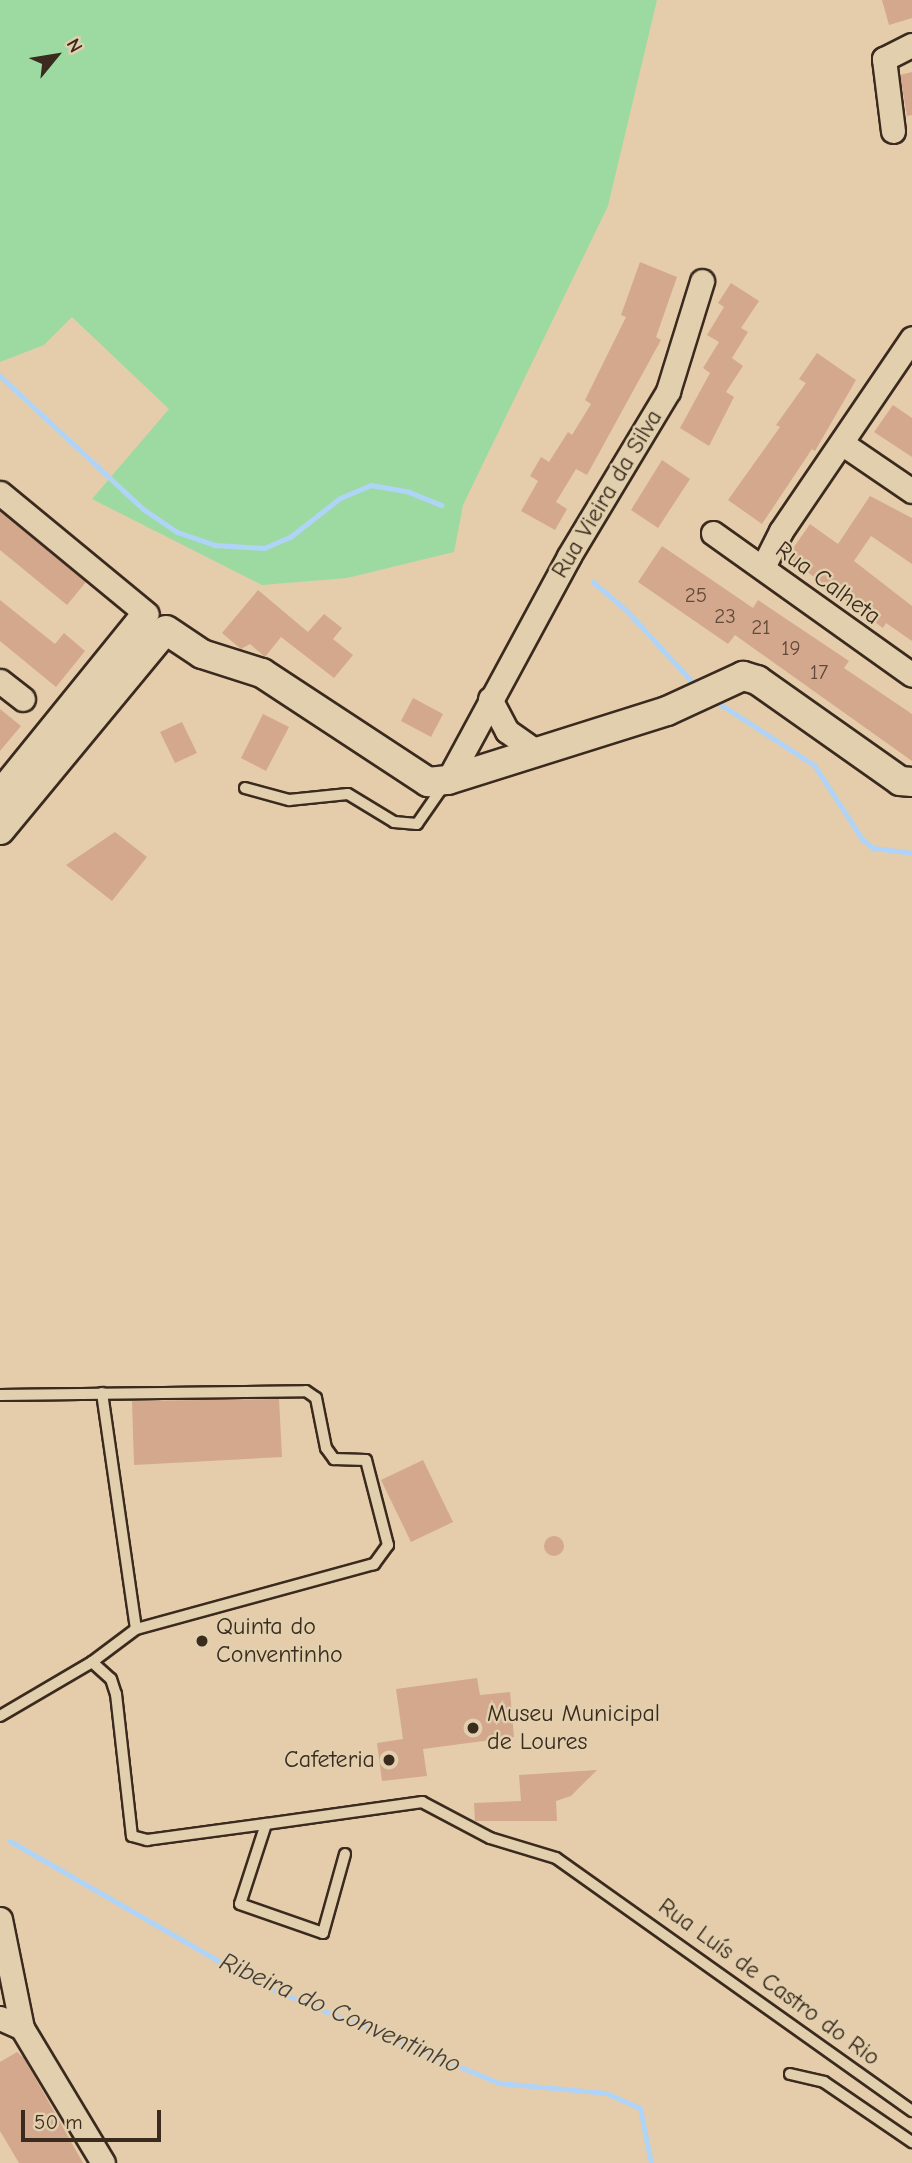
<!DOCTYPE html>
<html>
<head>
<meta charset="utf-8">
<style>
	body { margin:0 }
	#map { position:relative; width:912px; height:2163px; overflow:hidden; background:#e5cdab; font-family:"Comic Neue",sans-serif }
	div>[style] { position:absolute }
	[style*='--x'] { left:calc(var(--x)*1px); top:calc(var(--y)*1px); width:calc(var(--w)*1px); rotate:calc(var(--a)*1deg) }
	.green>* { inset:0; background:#9ddaa2 }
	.stream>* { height:5px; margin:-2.5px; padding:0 2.5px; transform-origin:2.5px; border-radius:2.5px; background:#afd4f8 }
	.building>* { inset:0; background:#d4a88c }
	.round { border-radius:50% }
	.roads { filter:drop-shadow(2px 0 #3b2a1e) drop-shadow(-2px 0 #3b2a1e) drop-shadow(0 2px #3b2a1e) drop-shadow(0 -2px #3b2a1e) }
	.service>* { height:10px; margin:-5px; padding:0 5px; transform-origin:5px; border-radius:5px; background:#e1cfad }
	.minor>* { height:23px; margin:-11.5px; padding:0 11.5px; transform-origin:11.5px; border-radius:11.5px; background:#e1cfad }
	.tertiary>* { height:28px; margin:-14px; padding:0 14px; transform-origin:14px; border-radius:14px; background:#e1cfad }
	.dots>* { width:19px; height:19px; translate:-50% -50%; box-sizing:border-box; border:4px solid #e1cfad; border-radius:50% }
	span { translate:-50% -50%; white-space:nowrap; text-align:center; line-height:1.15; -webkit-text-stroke:5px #e1cfad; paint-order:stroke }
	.number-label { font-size:21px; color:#614a3a }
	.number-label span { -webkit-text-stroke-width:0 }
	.street-label { font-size:24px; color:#3b2a1e }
	.poi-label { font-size:24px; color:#3b2a1e }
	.left { translate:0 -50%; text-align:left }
	.right { translate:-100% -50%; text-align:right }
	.water-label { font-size:26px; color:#473b34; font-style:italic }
	.north { position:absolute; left:21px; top:21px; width:70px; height:70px; -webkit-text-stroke:5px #e1cfad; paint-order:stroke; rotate:60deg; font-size:19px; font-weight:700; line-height:28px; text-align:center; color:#3b2a1e }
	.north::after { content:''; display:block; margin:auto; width:24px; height:32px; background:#3b2a1e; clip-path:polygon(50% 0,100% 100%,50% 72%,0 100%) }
	.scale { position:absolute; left:21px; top:2110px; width:140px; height:32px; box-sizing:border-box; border:4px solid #3b2a1e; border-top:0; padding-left:9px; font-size:21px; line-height:24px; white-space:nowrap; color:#3b2a1e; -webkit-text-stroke:5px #e1cfad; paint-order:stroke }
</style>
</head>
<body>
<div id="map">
	<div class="green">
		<div style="clip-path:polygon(0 0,657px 0,608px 206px,463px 505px,454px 552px,347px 578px,262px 585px,92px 499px,169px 409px,72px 317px,44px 345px,0 362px)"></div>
	</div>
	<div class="stream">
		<div style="--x:0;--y:376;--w:195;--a:42.9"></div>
		<div style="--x:143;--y:509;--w:41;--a:34.1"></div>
		<div style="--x:177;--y:532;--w:39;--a:19"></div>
		<div style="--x:214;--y:545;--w:50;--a:3.4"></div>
		<div style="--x:264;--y:548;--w:28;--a:-23"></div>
		<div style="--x:290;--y:537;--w:63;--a:-38"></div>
		<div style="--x:340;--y:498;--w:34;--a:-23"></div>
		<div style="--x:371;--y:485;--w:39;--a:10"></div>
		<div style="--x:409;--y:492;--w:35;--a:22"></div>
		<div style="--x:593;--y:582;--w:43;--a:40.3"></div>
		<div style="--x:626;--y:610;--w:103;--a:47.4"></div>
		<div style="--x:712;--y:699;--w:121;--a:32.9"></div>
		<div style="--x:814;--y:765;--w:88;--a:57"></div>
		<div style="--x:862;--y:839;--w:14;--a:39"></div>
		<div style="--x:873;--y:848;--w:39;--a:7"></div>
		<div style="--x:10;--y:1841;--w:283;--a:29.9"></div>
		<div style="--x:255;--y:1982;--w:264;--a:22.5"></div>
		<div style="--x:499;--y:2083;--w:107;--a:5.3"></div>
		<div style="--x:606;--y:2093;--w:37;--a:24"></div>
		<div style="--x:640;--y:2108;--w:56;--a:78.7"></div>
	</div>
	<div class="building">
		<div style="clip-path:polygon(882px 0,912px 0,912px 18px,889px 25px)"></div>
		<div style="clip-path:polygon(912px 72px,912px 115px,907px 116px,900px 75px)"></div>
		<div style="clip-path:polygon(640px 262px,677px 277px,656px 337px,661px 340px,587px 475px,576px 469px,556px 502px,567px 509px,555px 530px,521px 511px,538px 481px,530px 476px,541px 457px,549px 462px,568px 432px,572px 435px,591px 404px,585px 400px,626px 317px,621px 315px)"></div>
		<div style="clip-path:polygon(731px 283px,759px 301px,741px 328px,748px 332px,732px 358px,743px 366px,726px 392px,734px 397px,709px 446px,680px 428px,710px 373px,703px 368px,719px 342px,707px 335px,724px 307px,718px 303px)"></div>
		<div style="clip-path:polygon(817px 353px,856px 380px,815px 451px,812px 449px,762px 524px,728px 500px,780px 427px,776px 425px,806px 383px,799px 379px)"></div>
		<div style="clip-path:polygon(893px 405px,912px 418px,912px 457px,874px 432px)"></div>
		<div style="clip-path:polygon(662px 460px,690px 479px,658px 528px,631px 510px)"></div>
		<div style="clip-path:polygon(870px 496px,912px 518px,912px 564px,871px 536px,854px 561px,912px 606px,912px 641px,886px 623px,883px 628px,787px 557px,810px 524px,838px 544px)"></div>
		<div style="clip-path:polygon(0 511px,86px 582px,67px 605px,0 550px)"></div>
		<div style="clip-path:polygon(662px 546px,753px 608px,758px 600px,849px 661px,844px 668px,912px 714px,912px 761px,735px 635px,728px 644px,638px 582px)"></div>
		<div style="clip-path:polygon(258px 590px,308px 632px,324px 614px,342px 628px,333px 639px,353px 655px,334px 678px,281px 637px,265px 657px,250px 644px,241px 649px,222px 633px)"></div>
		<div style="clip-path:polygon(0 600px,55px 644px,64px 633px,85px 651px,56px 687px,0 641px)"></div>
		<div style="clip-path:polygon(413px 698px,443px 714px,431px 737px,401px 721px)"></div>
		<div style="clip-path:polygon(0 709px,21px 726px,0 751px)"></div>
		<div style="clip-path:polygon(263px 714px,289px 727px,266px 771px,241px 758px)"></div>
		<div style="clip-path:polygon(182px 722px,197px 753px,175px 763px,160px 732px)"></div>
		<div style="clip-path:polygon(115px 832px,147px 857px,112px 901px,66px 865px)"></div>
		<div style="clip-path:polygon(279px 1399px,282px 1457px,134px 1465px,132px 1401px)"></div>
		<div style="clip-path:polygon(423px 1460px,453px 1522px,411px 1542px,381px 1480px)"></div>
		<div class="round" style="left:544px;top:1536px;width:20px;height:20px"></div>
		<div style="clip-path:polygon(477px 1678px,480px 1695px,510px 1692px,514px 1737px,423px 1749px,427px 1776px,382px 1781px,377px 1743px,403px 1739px,396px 1689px)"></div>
		<div style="clip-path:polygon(597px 1770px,571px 1796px,556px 1801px,557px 1821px,475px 1821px,474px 1803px,521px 1801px,519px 1775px)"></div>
		<div style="clip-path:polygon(17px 2052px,24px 2058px,83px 2163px,19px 2163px,0 2131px,0 2062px)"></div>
	</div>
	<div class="roads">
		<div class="service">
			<div style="--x:245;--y:788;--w:46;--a:15.3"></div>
			<div style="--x:289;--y:800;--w:59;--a:-5.8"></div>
			<div style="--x:348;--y:794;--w:54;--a:31.3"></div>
			<div style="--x:394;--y:822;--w:23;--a:5"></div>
			<div style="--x:417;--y:824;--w:47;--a:-55.3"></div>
			<div style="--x:102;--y:1393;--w:238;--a:81.8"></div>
			<div style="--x:0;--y:1395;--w:306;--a:-0.7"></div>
			<div style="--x:306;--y:1391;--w:12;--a:35"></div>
			<div style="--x:316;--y:1398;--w:51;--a:78.7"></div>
			<div style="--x:326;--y:1448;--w:14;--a:54"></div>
			<div style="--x:334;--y:1459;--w:32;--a:2"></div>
			<div style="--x:366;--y:1460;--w:88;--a:75.5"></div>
			<div style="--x:388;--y:1545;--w:24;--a:126"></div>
			<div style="--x:374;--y:1564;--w:247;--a:164.7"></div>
			<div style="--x:136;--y:1629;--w:55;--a:143.1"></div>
			<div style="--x:0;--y:1716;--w:107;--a:-30.4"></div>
			<div style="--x:92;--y:1662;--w:25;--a:42"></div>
			<div style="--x:111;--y:1679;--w:16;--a:72"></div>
			<div style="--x:116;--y:1694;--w:143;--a:83.6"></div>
			<div style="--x:132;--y:1836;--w:16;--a:15"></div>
			<div style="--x:147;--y:1840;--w:120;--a:-7.7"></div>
			<div style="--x:345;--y:1854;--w:82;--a:105.6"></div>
			<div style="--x:323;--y:1933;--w:88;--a:-160.7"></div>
			<div style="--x:240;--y:1904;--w:84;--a:-72"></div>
			<div style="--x:266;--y:1824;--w:158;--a:-8"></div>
			<div style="--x:422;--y:1802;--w:77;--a:27.9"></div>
			<div style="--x:490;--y:1838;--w:69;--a:16.9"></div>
			<div style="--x:556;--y:1858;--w:437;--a:35.4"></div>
			<div style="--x:790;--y:2074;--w:35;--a:13"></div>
			<div style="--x:824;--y:2082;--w:107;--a:34.3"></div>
		</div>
		<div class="minor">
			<div style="--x:893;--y:131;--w:73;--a:-97.1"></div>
			<div style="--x:884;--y:59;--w:31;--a:-27"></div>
			<div style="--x:843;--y:444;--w:83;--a:34.3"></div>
			<div style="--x:0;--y:493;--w:190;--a:39.5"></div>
			<div style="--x:713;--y:533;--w:244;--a:35.5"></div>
			<div style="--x:763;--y:567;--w:40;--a:-63.4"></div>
			<div style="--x:781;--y:531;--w:233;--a:-55.8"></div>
			<div style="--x:0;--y:681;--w:29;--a:38"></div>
			<div style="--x:490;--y:699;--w:36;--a:62"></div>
			<div style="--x:507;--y:731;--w:33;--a:35"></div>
			<div style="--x:448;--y:780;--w:255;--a:-61.6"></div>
			<div style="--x:569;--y:556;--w:192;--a:-59"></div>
			<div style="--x:668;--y:391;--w:115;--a:-72.8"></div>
			<div style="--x:0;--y:1919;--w:111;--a:78.6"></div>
			<div style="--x:0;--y:2018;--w:24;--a:24"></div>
			<div style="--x:22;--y:2028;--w:157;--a:59"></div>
		</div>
		<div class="tertiary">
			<div style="--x:166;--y:630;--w:43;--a:33.7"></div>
			<div style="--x:202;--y:654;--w:63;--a:17.6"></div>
			<div style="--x:262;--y:673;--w:199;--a:33.3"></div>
			<div style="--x:428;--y:782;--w:20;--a:-6"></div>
			<div style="--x:448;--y:780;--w:230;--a:-17.5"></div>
			<div style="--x:667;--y:711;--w:84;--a:-24.7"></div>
			<div style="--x:743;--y:676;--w:15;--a:16"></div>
			<div style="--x:757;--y:680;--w:175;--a:35.2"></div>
			<div style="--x:900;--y:781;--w:12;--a:5"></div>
			<div style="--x:0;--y:795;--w:223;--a:-51"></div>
			<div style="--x:0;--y:830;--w:249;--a:-50.4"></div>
		</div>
	</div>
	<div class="dots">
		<div style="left:202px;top:1641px;background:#3b2a1e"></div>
		<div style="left:473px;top:1728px;background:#3b2a1e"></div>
		<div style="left:389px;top:1760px;background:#3b2a1e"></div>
	</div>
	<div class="number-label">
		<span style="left:696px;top:595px">25</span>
		<span style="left:725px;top:616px">23</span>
		<span style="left:761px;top:627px">21</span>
		<span style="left:791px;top:648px">19</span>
		<span style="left:819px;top:672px">17</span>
	</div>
	<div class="street-label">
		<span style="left:607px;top:494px;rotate:-59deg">Rua Vieira da Silva</span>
		<span style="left:828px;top:583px;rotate:36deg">Rua Calheta</span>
		<span style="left:769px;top:1982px;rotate:36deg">Rua Luís de Castro do Rio</span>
	</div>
	<div class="poi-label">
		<span class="left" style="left:216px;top:1641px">Quinta do<br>Conventinho</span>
		<span class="left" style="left:487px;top:1728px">Museu Municipal<br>de Loures</span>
		<span class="right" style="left:375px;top:1760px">Cafeteria</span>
	</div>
	<div class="water-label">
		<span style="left:340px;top:2014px;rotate:24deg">Ribeira do Conventinho</span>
	</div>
	<div class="north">N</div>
	<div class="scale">50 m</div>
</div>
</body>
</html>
